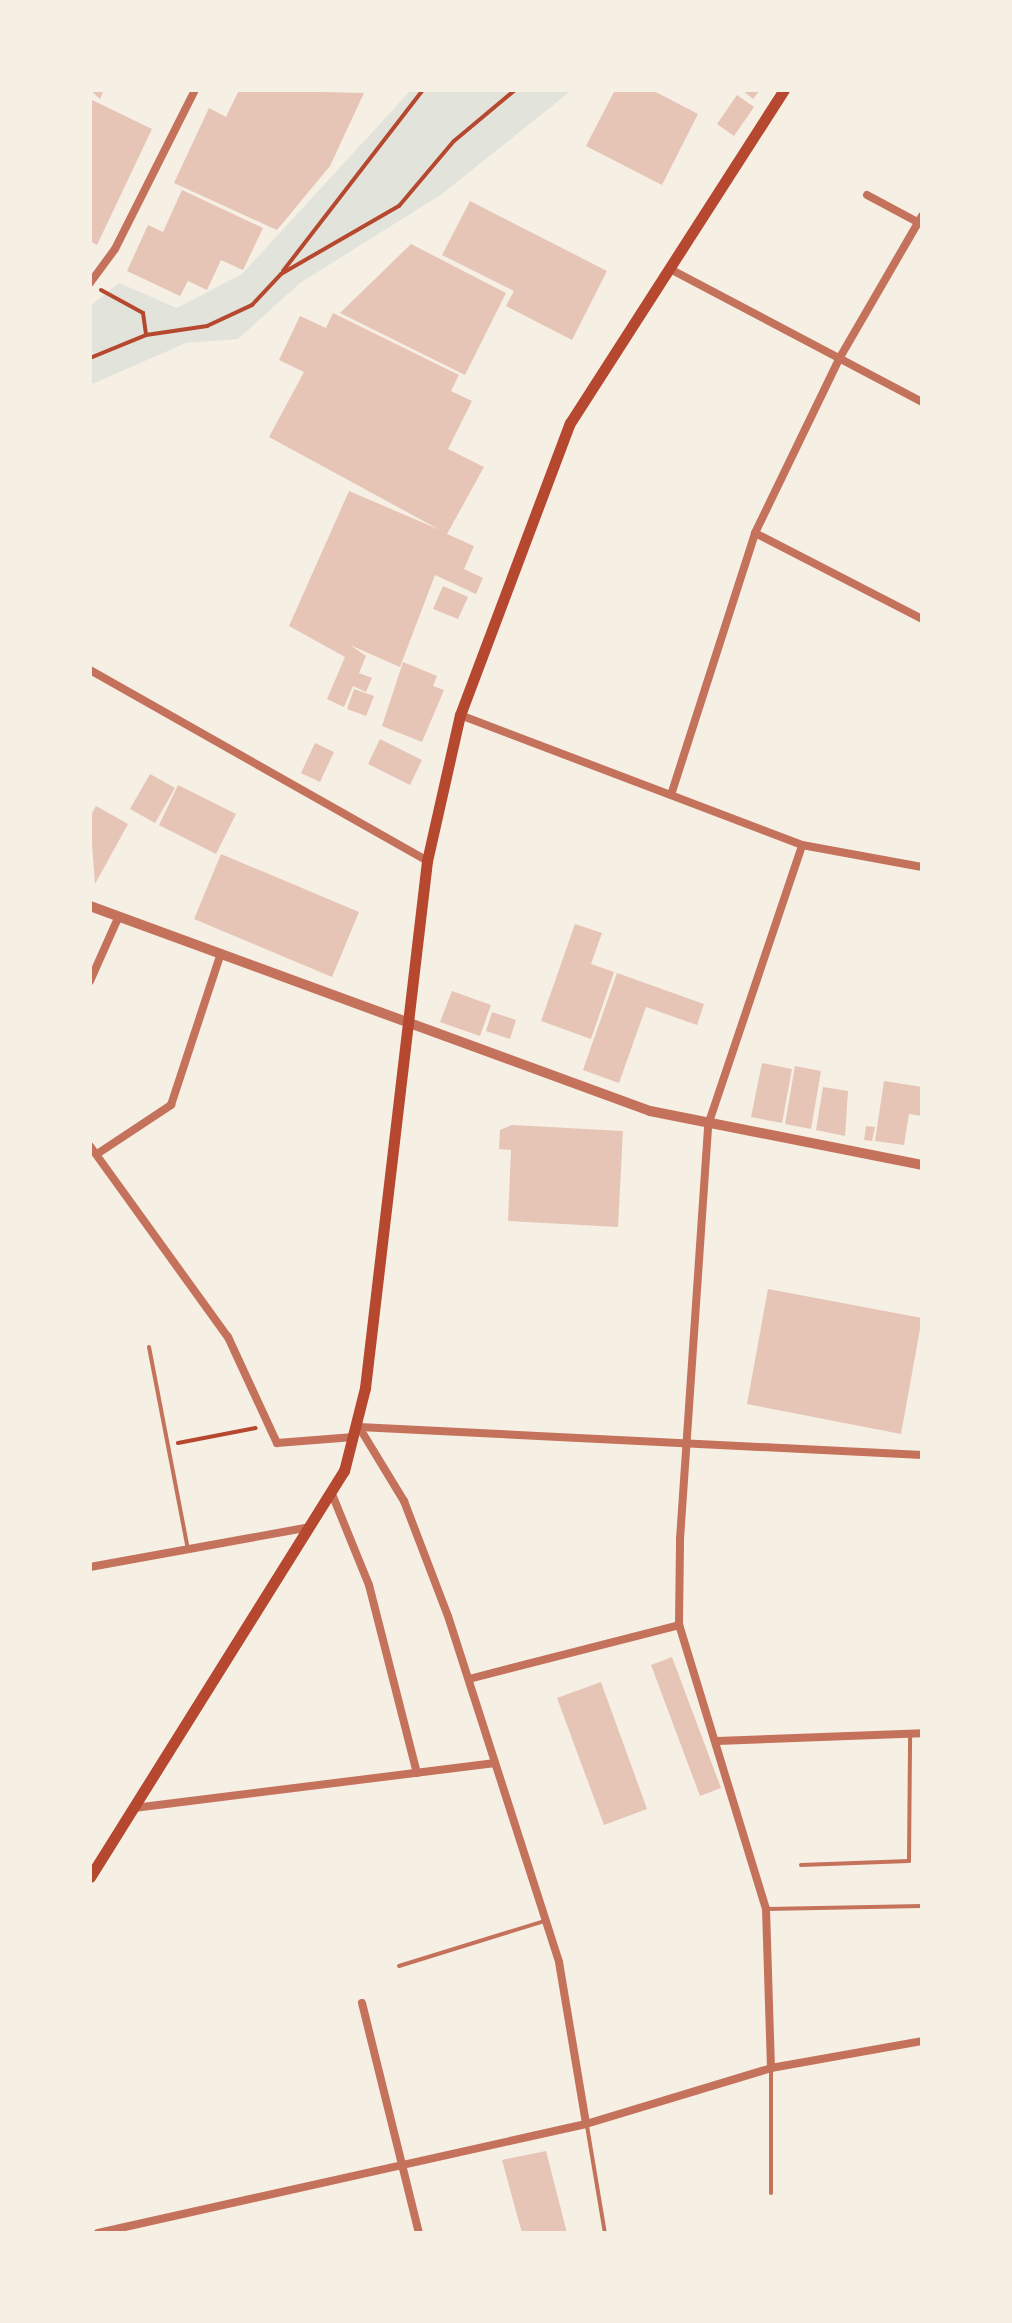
<!DOCTYPE html>
<html>
<head>
<meta charset="utf-8">
<style>
	body { margin:0 }
	#map { position:relative; width:1012px; height:2323px; overflow:hidden; background:#f6efe4; font-family:"DM Sans",sans-serif }
	div>[style] { position:absolute }
	[style*='--x'] { left:calc(var(--x)*1px); top:calc(var(--y)*1px); width:calc(var(--w)*1px); rotate:calc(var(--a)*1deg) }
	.green>* { inset:0; background:#e2e4dc }
	.building>* { inset:0; background:#e6c5b7 }
	.path>* { height:4px; margin:-2px; padding:0 2px; transform-origin:2px; border-radius:2px; background:#b5482f }
	.service>* { height:4px; margin:-2px; padding:0 2px; transform-origin:2px; border-radius:2px; background:#c5725c }
	.minor>* { height:8px; margin:-4px; padding:0 4px; transform-origin:4px; border-radius:4px; background:#c5725c }
	.tertiary>* { height:10px; margin:-5px; padding:0 5px; transform-origin:5px; border-radius:5px; background:#c5725c }
	.secondary>* { height:11px; margin:-5.5px; padding:0 5.5px; transform-origin:5.5px; border-radius:5.5px; background:#b5482f }
	span { translate:-50% -50%; white-space:nowrap; text-align:center; line-height:1.15; -webkit-text-stroke:8px #f6efe4; paint-order:stroke }
	.frame { position:absolute; inset:0; border:92px solid #f6efe4; pointer-events:none }
</style>
</head>
<body>
<div id="map">
	<div class="green">
		<div style="clip-path:polygon(411px 90px,572px 90px,442px 194px,300px 283px,238px 339px,186px 343px,90px 385px,90px 306px,119px 283px,177px 308px,242px 274px)"></div>
	</div>
	<div class="building">
		<div style="clip-path:polygon(90px 90px,104px 90px,100px 99px)"></div>
		<div style="clip-path:polygon(239px 90px,364px 93px,330px 166px,277px 230px,174px 183px,209px 108px,226px 117px)"></div>
		<div style="clip-path:polygon(615px 90px,652px 90px,698px 114px,662px 185px,586px 146px)"></div>
		<div style="clip-path:polygon(742px 90px,760px 90px,753px 99px)"></div>
		<div style="clip-path:polygon(737px 95px,754px 107px,734px 136px,717px 124px)"></div>
		<div style="clip-path:polygon(90px 99px,152px 129px,97px 245px,90px 241px)"></div>
		<div style="clip-path:polygon(182px 190px,263px 228px,243px 270px,221px 260px,207px 290px,188px 281px,180px 296px,127px 271px,148px 225px,163px 232px)"></div>
		<div style="clip-path:polygon(470px 201px,607px 271px,572px 340px,506px 306px,514px 291px,442px 255px)"></div>
		<div style="clip-path:polygon(411px 244px,506px 293px,465px 375px,340px 313px)"></div>
		<div style="clip-path:polygon(333px 313px,459px 375px,451px 391px,472px 401px,448px 449px,484px 467px,447px 534px,474px 546px,464px 569px,483px 578px,476px 594px,435px 575px,400px 667px,350px 645px,366px 656px,359px 673px,372px 678px,366px 692px,353px 686px,344px 707px,327px 699px,345px 657px,289px 626px,349px 491px,440px 530px,269px 437px,304px 372px,279px 360px,300px 316px,326px 328px)"></div>
		<div style="clip-path:polygon(443px 586px,468px 597px,458px 619px,433px 609px)"></div>
		<div style="clip-path:polygon(403px 662px,437px 676px,433px 686px,444px 690px,422px 742px,382px 726px)"></div>
		<div style="clip-path:polygon(354px 689px,374px 696px,366px 716px,347px 709px)"></div>
		<div style="clip-path:polygon(380px 739px,422px 760px,410px 785px,368px 764px)"></div>
		<div style="clip-path:polygon(315px 743px,334px 752px,320px 782px,301px 773px)"></div>
		<div style="clip-path:polygon(150px 774px,175px 788px,155px 823px,130px 809px)"></div>
		<div style="clip-path:polygon(178px 785px,236px 814px,216px 854px,159px 825px)"></div>
		<div style="clip-path:polygon(96px 806px,128px 824px,95px 884px,90px 817px)"></div>
		<div style="clip-path:polygon(221px 854px,359px 912px,332px 977px,194px 919px)"></div>
		<div style="clip-path:polygon(575px 924px,602px 933px,591px 964px,614px 972px,591px 1039px,541px 1021px)"></div>
		<div style="clip-path:polygon(617px 973px,704px 1004px,697px 1025px,646px 1007px,619px 1083px,583px 1070px)"></div>
		<div style="clip-path:polygon(452px 991px,491px 1005px,480px 1036px,440px 1022px)"></div>
		<div style="clip-path:polygon(492px 1012px,516px 1020px,510px 1039px,486px 1031px)"></div>
		<div style="clip-path:polygon(762px 1063px,792px 1069px,782px 1123px,751px 1117px)"></div>
		<div style="clip-path:polygon(795px 1066px,821px 1071px,811px 1129px,785px 1124px)"></div>
		<div style="clip-path:polygon(884px 1081px,922px 1087px,922px 1116px,909px 1114px,904px 1145px,875px 1141px)"></div>
		<div style="clip-path:polygon(823px 1087px,848px 1091px,845px 1136px,816px 1130px)"></div>
		<div style="clip-path:polygon(512px 1125px,623px 1131px,618px 1227px,508px 1221px,511px 1150px,499px 1149px,500px 1130px)"></div>
		<div style="clip-path:polygon(866px 1126px,875px 1127px,872px 1141px,864px 1140px)"></div>
		<div style="clip-path:polygon(768px 1289px,922px 1318px,901px 1434px,747px 1404px)"></div>
		<div style="clip-path:polygon(672px 1657px,721px 1788px,700px 1796px,651px 1665px)"></div>
		<div style="clip-path:polygon(601px 1682px,647px 1809px,604px 1825px,557px 1698px)"></div>
		<div style="clip-path:polygon(546px 2151px,567px 2233px,522px 2233px,502px 2160px)"></div>
	</div>
	<div class="path">
		<div style="--x:283;--y:271;--w:229;--a:-52.3"></div>
		<div style="--x:101;--y:290;--w:48;--a:28.7"></div>
		<div style="--x:143;--y:313;--w:22;--a:82"></div>
		<div style="--x:90;--y:358;--w:61;--a:-22.3"></div>
		<div style="--x:146;--y:335;--w:62;--a:-8.4"></div>
		<div style="--x:207;--y:326;--w:50;--a:-25"></div>
		<div style="--x:252;--y:305;--w:42;--a:-46.9"></div>
		<div style="--x:281;--y:274;--w:136;--a:-30"></div>
		<div style="--x:399;--y:206;--w:85;--a:-49.8"></div>
		<div style="--x:454;--y:141;--w:80;--a:-39.9"></div>
		<div style="--x:178;--y:1443;--w:79;--a:-10.9"></div>
	</div>
	<div class="service">
		<div style="--x:149;--y:1347;--w:206;--a:79.1"></div>
		<div style="--x:801;--y:1865;--w:108;--a:-2.1"></div>
		<div style="--x:909;--y:1861;--w:125;--a:-89.5"></div>
		<div style="--x:766;--y:1909;--w:156;--a:-1.1"></div>
		<div style="--x:399;--y:1966;--w:152;--a:-17.2"></div>
		<div style="--x:771;--y:2070;--w:123;--a:90"></div>
		<div style="--x:587;--y:2126;--w:109;--a:80.5"></div>
	</div>
	<div class="minor">
		<div style="--x:867;--y:195;--w:61;--a:28.2"></div>
		<div style="--x:670;--y:269;--w:285;--a:27.8"></div>
		<div style="--x:90;--y:283;--w:42;--a:-53.7"></div>
		<div style="--x:115;--y:249;--w:178;--a:-63.3"></div>
		<div style="--x:755;--y:533;--w:188;--a:27.2"></div>
		<div style="--x:90;--y:670;--w:387;--a:29.5"></div>
		<div style="--x:460;--y:715;--w:366;--a:20.8"></div>
		<div style="--x:802;--y:845;--w:122;--a:10.4"></div>
		<div style="--x:671;--y:795;--w:275;--a:-72.2"></div>
		<div style="--x:755;--y:533;--w:193;--a:-64.2"></div>
		<div style="--x:839;--y:359;--w:165;--a:-59.9"></div>
		<div style="--x:90;--y:981;--w:71;--a:-66"></div>
		<div style="--x:90;--y:1146;--w:236;--a:54.2"></div>
		<div style="--x:228;--y:1337;--w:117;--a:65.2"></div>
		<div style="--x:277;--y:1443;--w:77;--a:-4.5"></div>
		<div style="--x:97;--y:1154;--w:89;--a:-33.5"></div>
		<div style="--x:171;--y:1105;--w:160;--a:-71.8"></div>
		<div style="--x:359;--y:1427;--w:87;--a:58.7"></div>
		<div style="--x:404;--y:1501;--w:123;--a:69.1"></div>
		<div style="--x:448;--y:1616;--w:363;--a:72.2"></div>
		<div style="--x:559;--y:1962;--w:164;--a:80.5"></div>
		<div style="--x:359;--y:1427;--w:564;--a:2.85"></div>
		<div style="--x:332;--y:1494;--w:98;--a:67.9"></div>
		<div style="--x:369;--y:1585;--w:194;--a:75.7"></div>
		<div style="--x:90;--y:1567;--w:224;--a:-10.3"></div>
		<div style="--x:469;--y:1679;--w:217;--a:-14.4"></div>
		<div style="--x:717;--y:1741;--w:205;--a:-2.2"></div>
		<div style="--x:134;--y:1808;--w:362;--a:-7.1"></div>
		<div style="--x:362;--y:2003;--w:237;--a:76.1"></div>
		<div style="--x:771;--y:2068;--w:159;--a:-91.8"></div>
		<div style="--x:766;--y:1909;--w:297;--a:-107"></div>
		<div style="--x:679;--y:1625;--w:86;--a:-89.3"></div>
		<div style="--x:680;--y:1539;--w:415;--a:-86.1"></div>
		<div style="--x:708;--y:1125;--w:295;--a:-71.4"></div>
		<div style="--x:98;--y:2233;--w:500;--a:-12.59"></div>
		<div style="--x:586;--y:2124;--w:193;--a:-16.8"></div>
		<div style="--x:771;--y:2068;--w:153;--a:-10.1"></div>
	</div>
	<div class="tertiary">
		<div style="--x:90;--y:906;--w:596;--a:20.11"></div>
		<div style="--x:650;--y:1111;--w:277;--a:11.2"></div>
	</div>
	<div class="secondary">
		<div style="--x:90;--y:1877;--w:479;--a:-58"></div>
		<div style="--x:344;--y:1471;--w:86;--a:-75.8"></div>
		<div style="--x:365;--y:1388;--w:531;--a:-83.29"></div>
		<div style="--x:427;--y:861;--w:150;--a:-77.3"></div>
		<div style="--x:460;--y:715;--w:312;--a:-69.4"></div>
		<div style="--x:570;--y:423;--w:396;--a:-57.3"></div>
	</div>
	<div class="frame"></div>
</div>
</body>
</html>
